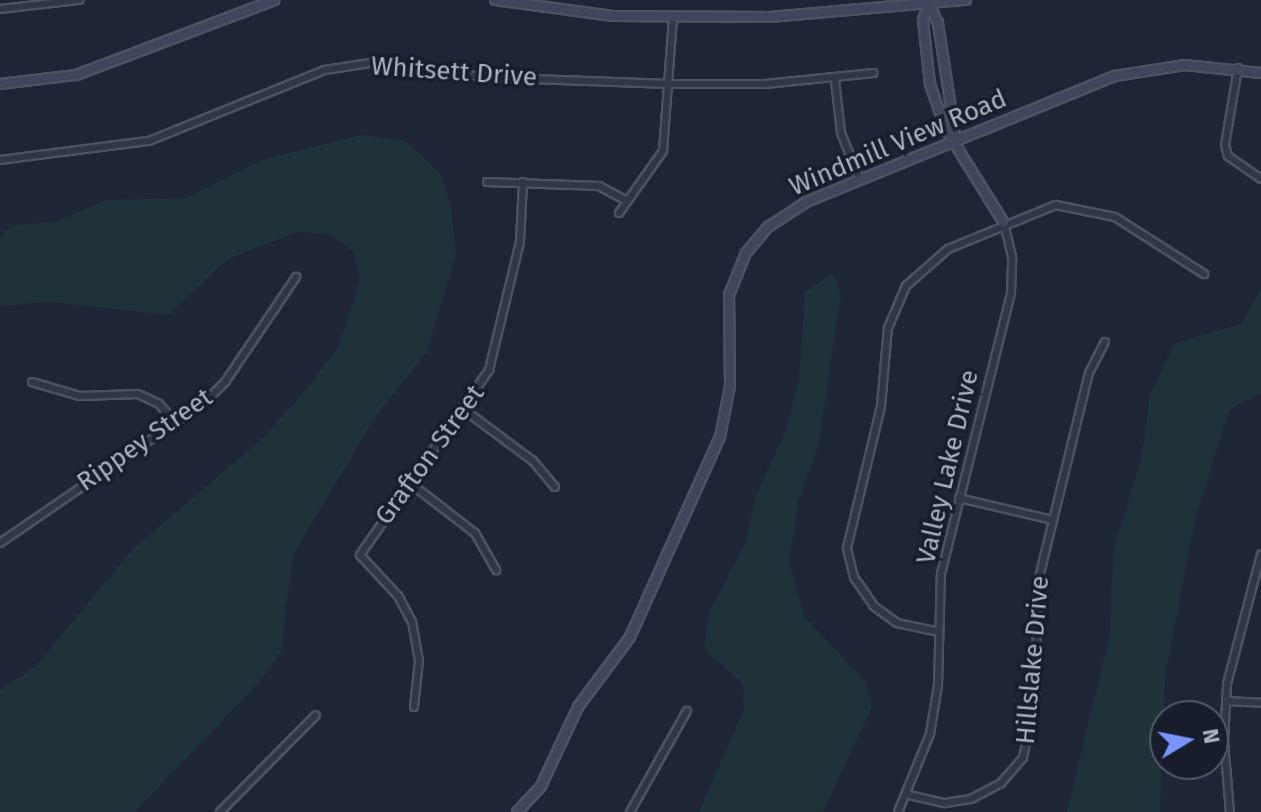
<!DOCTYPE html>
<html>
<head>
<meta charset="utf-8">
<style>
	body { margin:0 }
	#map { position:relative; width:1261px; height:812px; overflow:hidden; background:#1e2537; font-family:"Fira Sans",sans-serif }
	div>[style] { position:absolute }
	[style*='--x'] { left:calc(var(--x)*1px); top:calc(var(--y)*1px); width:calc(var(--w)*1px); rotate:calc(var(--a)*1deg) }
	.green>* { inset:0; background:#203239 }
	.roads { filter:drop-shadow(2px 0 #4c5263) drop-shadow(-2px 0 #4c5263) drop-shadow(0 2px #4c5263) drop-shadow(0 -2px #4c5263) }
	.street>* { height:6px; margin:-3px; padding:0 3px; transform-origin:3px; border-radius:3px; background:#323748 }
	.secondary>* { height:8px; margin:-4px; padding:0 4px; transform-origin:4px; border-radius:4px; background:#40455b }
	span { translate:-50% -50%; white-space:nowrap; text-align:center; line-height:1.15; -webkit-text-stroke:7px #181d2c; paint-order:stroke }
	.street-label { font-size:26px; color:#acb1c5 }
	.north { position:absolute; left:1149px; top:700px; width:80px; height:80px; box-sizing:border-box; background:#181d2c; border:2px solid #535869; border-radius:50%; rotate:80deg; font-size:22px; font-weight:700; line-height:32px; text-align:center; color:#acb1c5 }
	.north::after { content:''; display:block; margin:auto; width:28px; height:36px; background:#7895fe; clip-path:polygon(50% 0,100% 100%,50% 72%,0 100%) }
</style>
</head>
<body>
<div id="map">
	<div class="green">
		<div style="clip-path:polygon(361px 135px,406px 141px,441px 175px,451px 206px,456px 256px,426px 353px,375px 417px,293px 555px,281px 651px,258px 684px,134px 812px,0 812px,0 690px,36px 666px,132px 550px,262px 439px,308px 387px,338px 347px,360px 280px,353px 251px,329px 234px,297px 232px,228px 259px,168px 315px,51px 302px,0 306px,0 237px,12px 225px,55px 222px,106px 200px,186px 198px,262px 160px)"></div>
		<div style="clip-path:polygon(833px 273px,841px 295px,818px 447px,798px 502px,789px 561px,805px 618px,865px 681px,872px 707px,823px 812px,699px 812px,744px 709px,743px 684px,704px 649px,709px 613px,747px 540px,755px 497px,783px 437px,799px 380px,805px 292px)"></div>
		<div style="clip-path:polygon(1261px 289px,1261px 393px,1229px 410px,1195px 520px,1165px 677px,1160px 812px,1067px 812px,1110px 633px,1113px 550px,1142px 456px,1150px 394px,1175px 343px,1241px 324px)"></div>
	</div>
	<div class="roads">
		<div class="street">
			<div style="--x:0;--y:9;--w:80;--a:-6.5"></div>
			<div style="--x:1238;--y:68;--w:78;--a:99.6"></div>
			<div style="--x:1225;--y:145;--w:11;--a:75"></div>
			<div style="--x:1228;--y:156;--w:40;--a:34.9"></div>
			<div style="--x:835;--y:80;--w:53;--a:83.5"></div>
			<div style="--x:841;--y:133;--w:51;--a:68"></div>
			<div style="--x:0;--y:160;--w:150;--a:-7.3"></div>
			<div style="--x:149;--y:141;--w:190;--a:-22"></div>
			<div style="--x:325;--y:70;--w:52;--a:-8.9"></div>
			<div style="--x:376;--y:62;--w:106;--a:8.1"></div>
			<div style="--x:481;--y:77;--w:189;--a:2.1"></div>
			<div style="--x:670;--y:84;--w:95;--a:0"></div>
			<div style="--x:765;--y:84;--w:109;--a:-5.8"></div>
			<div style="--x:487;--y:182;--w:112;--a:2"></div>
			<div style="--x:599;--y:186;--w:32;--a:28"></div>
			<div style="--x:619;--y:213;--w:76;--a:-54.6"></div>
			<div style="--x:663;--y:151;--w:134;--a:-85.7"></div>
			<div style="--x:32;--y:382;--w:50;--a:16.3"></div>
			<div style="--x:80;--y:396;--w:58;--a:-2"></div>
			<div style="--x:138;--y:394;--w:23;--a:25"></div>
			<div style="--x:159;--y:404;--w:27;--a:48"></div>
			<div style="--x:463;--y:409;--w:87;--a:36.6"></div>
			<div style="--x:533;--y:461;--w:34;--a:50"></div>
			<div style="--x:410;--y:483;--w:82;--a:37.6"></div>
			<div style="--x:475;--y:533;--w:43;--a:60.4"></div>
			<div style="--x:959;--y:498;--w:97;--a:13.2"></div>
			<div style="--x:0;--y:543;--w:247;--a:-34.5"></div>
			<div style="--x:204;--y:403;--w:30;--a:-45"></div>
			<div style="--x:225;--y:382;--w:127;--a:-55.9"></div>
			<div style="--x:939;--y:632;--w:43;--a:-167.9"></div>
			<div style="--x:897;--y:623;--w:29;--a:-144"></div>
			<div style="--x:874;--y:606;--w:35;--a:-125"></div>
			<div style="--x:854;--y:577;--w:30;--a:-104"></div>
			<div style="--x:847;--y:548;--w:146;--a:-76.5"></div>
			<div style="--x:881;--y:406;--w:78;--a:-84.9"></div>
			<div style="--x:888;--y:328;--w:46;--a:-66.8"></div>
			<div style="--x:906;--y:286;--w:56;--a:-41.4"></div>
			<div style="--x:948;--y:249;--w:117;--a:-22.2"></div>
			<div style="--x:1056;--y:205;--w:60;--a:11.5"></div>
			<div style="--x:1115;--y:217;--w:106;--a:32.6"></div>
			<div style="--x:1226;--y:701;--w:35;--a:3"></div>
			<div style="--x:414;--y:707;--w:46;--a:-83.8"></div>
			<div style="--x:419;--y:661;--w:40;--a:-100"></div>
			<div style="--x:412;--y:622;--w:30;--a:-118"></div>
			<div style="--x:398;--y:596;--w:56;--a:-132.8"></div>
			<div style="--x:360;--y:555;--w:226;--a:-55.1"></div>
			<div style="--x:489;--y:370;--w:132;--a:-76.4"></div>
			<div style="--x:520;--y:242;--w:60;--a:-87.1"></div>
			<div style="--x:909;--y:795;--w:37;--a:13"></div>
			<div style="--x:945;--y:803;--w:26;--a:-9"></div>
			<div style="--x:971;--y:799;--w:34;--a:-28"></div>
			<div style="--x:1001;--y:783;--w:33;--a:-49"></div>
			<div style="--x:1023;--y:758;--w:60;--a:-78.5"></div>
			<div style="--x:1035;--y:699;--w:117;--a:-88.5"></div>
			<div style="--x:1038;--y:582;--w:215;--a:-76.3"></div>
			<div style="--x:1089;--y:373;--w:35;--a:-63"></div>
			<div style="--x:220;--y:812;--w:136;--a:-45.3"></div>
			<div style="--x:630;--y:812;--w:116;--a:-60.6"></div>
			<div style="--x:898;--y:812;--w:84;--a:-67.7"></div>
			<div style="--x:930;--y:734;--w:50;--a:-80.7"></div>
			<div style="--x:938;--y:685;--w:111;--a:-88.5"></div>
			<div style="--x:941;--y:574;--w:290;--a:-76"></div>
			<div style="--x:1011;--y:293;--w:36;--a:-88"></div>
			<div style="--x:1012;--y:257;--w:35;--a:-103"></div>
			<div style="--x:1230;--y:812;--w:70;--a:-94.9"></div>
			<div style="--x:1224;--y:742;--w:58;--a:-87"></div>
			<div style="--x:1227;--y:684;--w:134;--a:-75.3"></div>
		</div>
		<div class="secondary">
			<div style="--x:495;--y:0;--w:119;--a:7.7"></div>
			<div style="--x:613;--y:16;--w:157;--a:0.4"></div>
			<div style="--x:770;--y:17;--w:197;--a:-5"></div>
			<div style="--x:929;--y:4;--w:17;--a:111"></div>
			<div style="--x:923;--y:20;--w:64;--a:83.8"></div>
			<div style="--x:930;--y:84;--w:46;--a:71.2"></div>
			<div style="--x:945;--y:128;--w:112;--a:58.2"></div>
			<div style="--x:929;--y:4;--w:21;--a:65"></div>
			<div style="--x:938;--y:23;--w:118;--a:81.3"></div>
			<div style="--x:0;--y:84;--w:77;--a:-6.8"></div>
			<div style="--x:76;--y:75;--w:212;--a:-20.7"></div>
			<div style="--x:517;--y:812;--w:35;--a:-47"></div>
			<div style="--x:541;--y:786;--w:87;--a:-64.9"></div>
			<div style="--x:578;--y:707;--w:87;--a:-53.4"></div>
			<div style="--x:630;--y:637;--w:219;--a:-65.8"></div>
			<div style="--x:720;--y:437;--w:52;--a:-78.9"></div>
			<div style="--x:730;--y:386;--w:91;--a:-90.6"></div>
			<div style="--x:729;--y:295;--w:45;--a:-68"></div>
			<div style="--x:746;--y:253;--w:34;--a:-50"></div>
			<div style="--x:768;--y:227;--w:45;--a:-33.3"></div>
			<div style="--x:806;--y:202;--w:334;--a:-22.2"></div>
			<div style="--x:1115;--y:76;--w:71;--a:-8.9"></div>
			<div style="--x:1185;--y:65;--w:76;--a:6"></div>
		</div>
	</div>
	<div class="street-label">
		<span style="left:454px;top:72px;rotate:4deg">Whitsett Drive</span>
		<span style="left:898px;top:143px;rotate:-23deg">Windmill View Road</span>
		<span style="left:145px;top:440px;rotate:-35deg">Rippey Street</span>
		<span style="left:430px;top:455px;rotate:-54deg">Grafton Street</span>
		<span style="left:948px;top:467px;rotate:-77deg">Valley Lake Drive</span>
		<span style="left:1033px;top:660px;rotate:-85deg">Hillslake Drive</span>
	</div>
	<div class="north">N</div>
</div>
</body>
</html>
